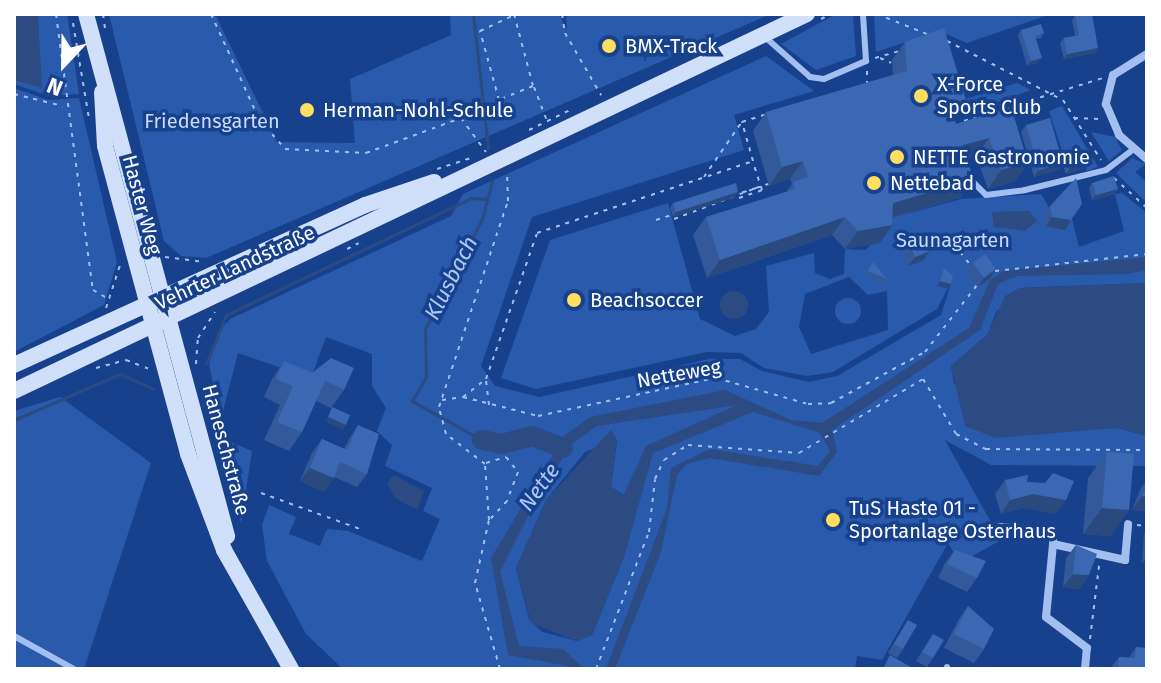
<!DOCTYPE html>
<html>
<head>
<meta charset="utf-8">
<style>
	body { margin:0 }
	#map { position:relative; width:1161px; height:683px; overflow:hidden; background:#18418d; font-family:"Fira Sans",sans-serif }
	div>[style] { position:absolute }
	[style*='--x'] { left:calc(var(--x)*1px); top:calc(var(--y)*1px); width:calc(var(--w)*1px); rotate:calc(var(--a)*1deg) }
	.green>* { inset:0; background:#2a5aab }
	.round { border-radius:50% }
	.water>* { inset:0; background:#2c4b83 }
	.stream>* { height:3px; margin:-1.5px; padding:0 1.5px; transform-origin:1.5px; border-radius:1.5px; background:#2c4b83 }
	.river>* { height:20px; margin:-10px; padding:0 10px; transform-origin:10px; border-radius:10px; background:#2c4b83 }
	.path>* { height:2px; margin-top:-1px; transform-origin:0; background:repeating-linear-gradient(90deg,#a3bfef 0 4px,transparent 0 10px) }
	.lane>* { height:6px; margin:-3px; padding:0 3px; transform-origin:3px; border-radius:3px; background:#a3bfef }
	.street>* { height:8px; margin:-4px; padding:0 4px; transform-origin:4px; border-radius:4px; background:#a3bfef }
	.secondary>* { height:16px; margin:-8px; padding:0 8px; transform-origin:8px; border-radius:8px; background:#d0dffa }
	.path-bridge>* { height:2px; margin-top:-1px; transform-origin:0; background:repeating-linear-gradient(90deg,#a3bfef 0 4px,transparent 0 10px) }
	.wall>* { inset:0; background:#34599a }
	.shaded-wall>* { inset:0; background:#2a497d }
	.building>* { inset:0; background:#3c68b3 }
	.dots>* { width:22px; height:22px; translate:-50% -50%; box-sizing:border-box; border:4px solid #18418d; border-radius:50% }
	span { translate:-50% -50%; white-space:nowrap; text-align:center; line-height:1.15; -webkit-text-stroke:7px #18418d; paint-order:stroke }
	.poi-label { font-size:20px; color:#fff }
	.left { translate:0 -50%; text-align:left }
	.park-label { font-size:20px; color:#c9dbfa }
	.street-label { font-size:20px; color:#fff }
	.water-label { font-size:22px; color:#aec9f6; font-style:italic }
	.frame { position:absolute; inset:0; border:16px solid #fff; pointer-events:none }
	.north { position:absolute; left:24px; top:24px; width:80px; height:80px; -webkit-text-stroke:6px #18418d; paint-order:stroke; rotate:202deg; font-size:22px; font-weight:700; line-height:32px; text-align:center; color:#fff }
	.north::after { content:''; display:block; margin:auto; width:28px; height:36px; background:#fff; clip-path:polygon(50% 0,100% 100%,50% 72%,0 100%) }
</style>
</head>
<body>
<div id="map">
	<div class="green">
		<div style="clip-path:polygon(14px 14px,67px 14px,79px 94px,49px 96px,14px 84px)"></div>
		<div style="clip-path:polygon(109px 14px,215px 14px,277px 142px,355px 143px,350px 79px,451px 35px,450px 14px,559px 14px,567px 31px,566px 14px,771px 14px,206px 258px,181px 256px,164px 241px)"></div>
		<div style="clip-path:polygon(836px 14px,853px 16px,856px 56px,816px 70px,781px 44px)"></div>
		<div style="clip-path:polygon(874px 14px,1051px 14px,967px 43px,939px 31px,876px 52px)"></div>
		<div style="clip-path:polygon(evenodd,766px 56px,814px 91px,734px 115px,744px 150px,532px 217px,481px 366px,495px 386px,539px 397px,709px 359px,740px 359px,762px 371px,809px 382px,837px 376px,941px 315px,952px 280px,937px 309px,833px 372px,807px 376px,764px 368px,741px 353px,707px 352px,536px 389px,501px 378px,550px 240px,668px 203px,700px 319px,735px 336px,756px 329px,769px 312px,766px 266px,814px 253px,815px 273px,830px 279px,844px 274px,845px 249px,865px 250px,880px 237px,874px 223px,961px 199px,1041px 194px,1049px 207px,1046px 226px,1065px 230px,1071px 214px,1079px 247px,1124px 231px,1115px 194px,1122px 193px,1147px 213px,1147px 283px,1019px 288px,996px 312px,988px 334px,951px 366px,954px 384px,1147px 436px,1147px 466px,991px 465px,945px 440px,1001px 540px,960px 563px,948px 543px,882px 660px,857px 656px,855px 669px,343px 669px,306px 634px,267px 561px,262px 525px,269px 505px,296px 517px,289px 534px,320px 546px,327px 529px,348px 531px,422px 561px,440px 519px,423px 511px,432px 488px,385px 466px,392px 445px,377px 431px,386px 408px,372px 386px,372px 354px,326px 337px,311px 378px,238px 353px,221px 419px,226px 440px,252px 451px,241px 523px,209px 364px,220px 330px,230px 319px,451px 216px,463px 194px,766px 56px,849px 277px,868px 295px,887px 291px,888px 330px,811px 354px,799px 327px,805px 294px,849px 277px,766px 56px,617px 440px,611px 487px,635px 502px,625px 554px,592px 635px,577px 641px,542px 632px,529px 619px,516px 568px,546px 500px,585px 452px,617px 440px)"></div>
		<div style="clip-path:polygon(1017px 83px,1031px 90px,970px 112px,965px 99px)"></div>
		<div style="clip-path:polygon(14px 88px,48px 100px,79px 98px,117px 262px,104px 305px,14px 352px)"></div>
		<div style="clip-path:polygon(1062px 106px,1098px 167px,1087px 171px,1082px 158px,1066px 163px,1049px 111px)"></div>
		<div style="clip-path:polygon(1091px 132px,1115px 137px,1122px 150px,1109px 161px)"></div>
		<div style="clip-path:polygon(1132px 158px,1146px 164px,1135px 172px,1147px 182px,1147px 203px,1116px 173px)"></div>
		<div class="round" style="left:835px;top:298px;width:26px;height:26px"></div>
		<div style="clip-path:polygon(60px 397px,151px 463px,84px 669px,16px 669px,14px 411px)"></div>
	</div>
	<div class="water">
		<div style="clip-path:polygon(14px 14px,38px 14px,42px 88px,14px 80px)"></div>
		<div style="clip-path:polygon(1029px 211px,1037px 221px,1025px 231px,994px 227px,992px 212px)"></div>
		<div style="clip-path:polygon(1147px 257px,1147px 270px,1126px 274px,1017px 276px,998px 284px,980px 330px,832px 430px,837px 452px,819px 476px,710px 458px,687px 464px,677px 475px,661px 552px,615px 669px,606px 669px,667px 508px,671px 468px,710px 449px,818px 466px,830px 451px,820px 433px,753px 412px,653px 453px,625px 554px,592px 635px,577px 641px,531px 623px,516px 568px,546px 500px,611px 430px,617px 440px,611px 487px,623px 496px,646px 446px,737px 405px,597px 426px,573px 443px,543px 487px,500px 572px,519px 646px,563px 649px,584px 669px,508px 655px,491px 558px,564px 436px,590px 417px,725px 390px,791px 420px,822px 423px,969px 328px,990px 280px,1004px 271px)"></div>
		<div style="clip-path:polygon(1147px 283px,1147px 436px,1117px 428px,996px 438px,965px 426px,951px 366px,988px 334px,1005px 296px,1019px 288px)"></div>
		<div class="round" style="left:720px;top:291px;width:28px;height:28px"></div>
		<div style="clip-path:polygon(394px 475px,424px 491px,417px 510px,395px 498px,387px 483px)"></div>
	</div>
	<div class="stream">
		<div style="--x:473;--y:14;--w:135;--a:83.6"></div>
		<div style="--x:206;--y:364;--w:53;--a:-67.8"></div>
		<div style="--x:226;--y:315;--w:272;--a:-25.5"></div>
		<div style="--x:471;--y:198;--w:16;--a:4"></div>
		<div style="--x:14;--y:420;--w:116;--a:-23.5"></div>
		<div style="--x:120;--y:374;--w:36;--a:24"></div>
		<div style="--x:482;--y:440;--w:80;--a:-150.9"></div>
		<div style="--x:412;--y:401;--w:28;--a:-60"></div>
		<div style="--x:426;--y:377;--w:48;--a:-91.2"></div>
		<div style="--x:425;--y:329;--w:124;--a:-62.6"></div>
		<div style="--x:482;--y:219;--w:39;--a:-75"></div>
	</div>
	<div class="river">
		<div style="--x:482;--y:440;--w:20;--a:11"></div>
		<div style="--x:502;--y:444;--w:31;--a:-15"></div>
		<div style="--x:532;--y:436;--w:33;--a:21"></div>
	</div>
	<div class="path">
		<div style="--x:56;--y:14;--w:278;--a:82.4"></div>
		<div style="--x:93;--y:290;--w:20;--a:30"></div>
		<div style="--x:103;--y:14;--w:15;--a:82"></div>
		<div style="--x:211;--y:14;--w:115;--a:65.4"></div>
		<div style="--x:259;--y:119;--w:40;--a:49"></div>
		<div style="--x:285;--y:149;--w:81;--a:2.8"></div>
		<div style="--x:366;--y:153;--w:101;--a:-20.2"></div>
		<div style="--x:461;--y:118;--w:42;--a:53.7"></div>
		<div style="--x:514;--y:14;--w:74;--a:75.2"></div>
		<div style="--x:533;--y:86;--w:37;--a:158"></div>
		<div style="--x:499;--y:100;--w:72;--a:-105.4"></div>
		<div style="--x:480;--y:31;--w:38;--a:-25"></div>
		<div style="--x:562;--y:14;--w:19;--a:81"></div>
		<div style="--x:565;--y:33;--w:72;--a:59.9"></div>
		<div style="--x:877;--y:14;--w:54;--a:21.8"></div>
		<div style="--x:821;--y:19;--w:11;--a:-27"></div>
		<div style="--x:73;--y:23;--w:97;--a:80.5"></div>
		<div style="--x:947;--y:41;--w:130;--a:27"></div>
		<div style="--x:1063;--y:100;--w:71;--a:57.7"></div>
		<div style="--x:875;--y:58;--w:25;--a:-16"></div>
		<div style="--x:880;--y:58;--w:12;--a:24"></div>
		<div style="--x:867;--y:71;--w:12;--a:90"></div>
		<div style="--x:534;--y:87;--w:34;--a:69"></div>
		<div style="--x:14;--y:94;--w:50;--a:13.8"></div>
		<div style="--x:964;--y:103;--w:18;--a:74"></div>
		<div style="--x:1074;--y:118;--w:26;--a:2"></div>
		<div style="--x:964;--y:121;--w:145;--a:-17.2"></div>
		<div style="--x:529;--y:130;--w:46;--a:-26"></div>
		<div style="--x:437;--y:169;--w:38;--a:-18"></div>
		<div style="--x:704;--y:177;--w:65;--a:-55.6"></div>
		<div style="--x:1114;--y:178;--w:45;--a:42.3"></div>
		<div style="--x:739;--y:198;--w:24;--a:-19"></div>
		<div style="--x:762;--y:190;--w:29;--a:-108"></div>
		<div style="--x:674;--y:219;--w:88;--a:-20.7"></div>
		<div style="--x:756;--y:188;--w:20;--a:162"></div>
		<div style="--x:656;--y:220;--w:19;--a:-18"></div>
		<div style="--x:347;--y:249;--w:13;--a:-27"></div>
		<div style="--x:960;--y:252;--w:19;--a:51"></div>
		<div style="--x:165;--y:257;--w:40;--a:7.1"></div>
		<div style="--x:995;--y:271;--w:153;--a:-6.4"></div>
		<div style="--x:106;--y:308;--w:48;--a:-71.9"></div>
		<div style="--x:196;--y:364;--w:26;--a:-86"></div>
		<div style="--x:198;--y:338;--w:31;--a:-57"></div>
		<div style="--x:96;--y:368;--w:31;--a:-15"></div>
		<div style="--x:126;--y:360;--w:26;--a:21"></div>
		<div style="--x:463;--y:397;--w:28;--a:-38"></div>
		<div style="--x:442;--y:400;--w:21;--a:-8"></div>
		<div style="--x:463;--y:397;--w:77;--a:14.2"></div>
		<div style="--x:538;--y:416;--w:182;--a:-12.1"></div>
		<div style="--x:716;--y:378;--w:96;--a:15.8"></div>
		<div style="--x:808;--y:404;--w:23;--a:-2"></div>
		<div style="--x:831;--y:403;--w:107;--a:-28.5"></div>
		<div style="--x:925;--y:352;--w:85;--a:-52.2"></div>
		<div style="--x:489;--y:405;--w:26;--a:-97"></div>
		<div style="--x:486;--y:379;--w:155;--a:-70.7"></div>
		<div style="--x:537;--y:233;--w:228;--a:-18.4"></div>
		<div style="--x:753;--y:161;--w:41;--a:-105.8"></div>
		<div style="--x:742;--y:122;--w:25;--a:-18"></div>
		<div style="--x:486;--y:463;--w:21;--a:-17"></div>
		<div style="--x:506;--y:457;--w:19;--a:51"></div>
		<div style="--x:518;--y:472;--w:31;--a:111"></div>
		<div style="--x:507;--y:501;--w:25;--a:133"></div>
		<div style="--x:261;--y:493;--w:105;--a:20"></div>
		<div style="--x:1137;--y:525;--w:10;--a:6"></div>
		<div style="--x:1090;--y:639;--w:74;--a:-83"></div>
		<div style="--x:500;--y:669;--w:90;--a:-106.2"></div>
		<div style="--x:475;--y:583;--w:65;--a:-77.5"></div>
		<div style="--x:489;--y:520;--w:56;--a:-94.1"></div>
		<div style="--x:485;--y:464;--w:49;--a:-142.4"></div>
		<div style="--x:446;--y:434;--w:28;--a:-105"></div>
		<div style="--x:439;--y:407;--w:217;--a:-71.5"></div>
		<div style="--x:508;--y:201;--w:28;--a:-92"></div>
		<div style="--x:596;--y:669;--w:147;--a:-68.9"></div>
		<div style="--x:649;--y:532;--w:53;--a:-83.5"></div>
		<div style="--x:655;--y:479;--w:21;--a:-65"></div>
		<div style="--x:664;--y:460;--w:28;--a:-32"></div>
		<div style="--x:688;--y:445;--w:111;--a:4.1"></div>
		<div style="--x:799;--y:453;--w:144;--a:-30.8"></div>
		<div style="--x:923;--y:379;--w:64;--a:59"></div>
		<div style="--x:956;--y:434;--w:34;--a:27"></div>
		<div style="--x:986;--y:449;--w:161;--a:0.4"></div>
	</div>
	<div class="lane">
		<div style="--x:765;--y:37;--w:60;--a:41.6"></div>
		<div style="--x:810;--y:77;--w:14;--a:8"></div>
		<div style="--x:824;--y:79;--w:46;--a:-23.2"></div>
		<div style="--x:866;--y:61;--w:47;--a:-93.7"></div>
		<div style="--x:968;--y:177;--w:25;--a:45"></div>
		<div style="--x:986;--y:195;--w:39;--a:-7"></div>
		<div style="--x:1025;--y:190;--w:83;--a:-13.9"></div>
		<div style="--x:1106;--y:170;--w:35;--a:-37"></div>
		<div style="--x:14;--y:636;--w:68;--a:28.8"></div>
		<div style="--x:947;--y:667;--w:2;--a:90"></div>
	</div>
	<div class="street">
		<div style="--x:1147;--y:54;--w:40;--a:148"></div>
		<div style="--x:1113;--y:75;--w:30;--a:104"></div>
		<div style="--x:1106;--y:104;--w:34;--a:67"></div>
		<div style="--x:1119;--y:135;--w:37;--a:41"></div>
		<div style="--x:1000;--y:527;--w:53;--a:4.3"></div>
		<div style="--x:1053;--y:531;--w:13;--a:90"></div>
		<div style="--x:1085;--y:669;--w:21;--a:-85"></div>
		<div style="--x:1087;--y:648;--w:51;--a:-142.9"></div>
		<div style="--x:1046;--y:617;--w:73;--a:-84.5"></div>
		<div style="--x:1053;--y:544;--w:74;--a:12.5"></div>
		<div style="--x:1125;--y:560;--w:36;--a:-85"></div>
	</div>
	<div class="secondary">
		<div style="--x:86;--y:14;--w:541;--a:74.88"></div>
		<div style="--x:102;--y:92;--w:54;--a:86.8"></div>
		<div style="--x:105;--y:146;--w:319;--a:74.9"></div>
		<div style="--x:188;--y:454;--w:103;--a:69.4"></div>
		<div style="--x:224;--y:550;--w:137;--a:60.6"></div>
		<div style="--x:14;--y:365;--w:386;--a:-24.5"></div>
		<div style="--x:365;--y:205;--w:73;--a:-18.4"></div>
		<div style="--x:14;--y:391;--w:878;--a:-25.43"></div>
	</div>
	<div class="path-bridge">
		<div style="--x:756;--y:188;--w:13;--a:-18"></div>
	</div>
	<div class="wall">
		<div style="clip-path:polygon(1075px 15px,1095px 53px,1064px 59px,1060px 43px,1064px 38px,1075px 36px,1072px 20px)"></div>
		<div style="clip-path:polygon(1021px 30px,1044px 33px,1041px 38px,1036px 39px,1038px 63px,1027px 66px,1018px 35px)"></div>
		<div style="clip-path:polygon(905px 42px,966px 100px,954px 117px,956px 124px,1011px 107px,1028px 163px,1015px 181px,988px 189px,976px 156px,967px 159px,973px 179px,961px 197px,893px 218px,880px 243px,845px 249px,832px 235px,707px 278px,693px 235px,706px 217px,786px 192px,792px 184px,790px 179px,769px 186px,753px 131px,766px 112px,893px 75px,892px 60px)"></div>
		<div style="clip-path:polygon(1026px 125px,1063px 163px,1059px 170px,1034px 177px,1021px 132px)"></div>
		<div style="clip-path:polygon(1070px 156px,1085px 168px,1066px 174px,1063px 165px)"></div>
		<div style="clip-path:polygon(1092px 183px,1118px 189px,1115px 194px,1092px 200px,1089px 188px)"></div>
		<div style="clip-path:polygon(735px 197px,673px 217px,670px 208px,673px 203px)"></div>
		<div style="clip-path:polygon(1050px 206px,1065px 230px,1046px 226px,1044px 215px)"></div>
		<div style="clip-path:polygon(907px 237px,923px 261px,908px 266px,900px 246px)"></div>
		<div style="clip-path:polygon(873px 262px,887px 279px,883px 284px,865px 276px)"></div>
		<div style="clip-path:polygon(973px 263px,990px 279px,978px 287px,966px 272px)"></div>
		<div style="clip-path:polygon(284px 361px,344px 390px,331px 408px,316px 401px,302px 432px,289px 451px,264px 440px,280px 405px,264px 397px,272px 379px)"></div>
		<div style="clip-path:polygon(358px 425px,367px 474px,357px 487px,334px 477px,324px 492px,300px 481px,312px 453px,322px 439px,344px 449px,349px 439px)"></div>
		<div style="clip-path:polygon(1107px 452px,1129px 510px,1110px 536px,1083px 534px,1088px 478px)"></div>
		<div style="clip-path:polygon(1005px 480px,1027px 482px,1066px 500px,1056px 514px,1023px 508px,1001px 514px,995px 494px)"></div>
		<div style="clip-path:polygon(1147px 480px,1147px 511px,1132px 510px,1141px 488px)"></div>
		<div style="clip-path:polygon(1147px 530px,1147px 564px,1142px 563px,1144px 534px)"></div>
		<div style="clip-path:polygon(1076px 545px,1089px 575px,1080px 589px,1063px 587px,1066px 558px)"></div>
		<div style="clip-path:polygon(955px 550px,977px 578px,967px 592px,938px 578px,945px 563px)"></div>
		<div style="clip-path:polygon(968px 606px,984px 649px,974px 663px,944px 648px,959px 619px)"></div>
		<div style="clip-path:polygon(908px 620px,903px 649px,897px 658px,888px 653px)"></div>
		<div style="clip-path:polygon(933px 634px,933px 658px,927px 667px,916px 661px)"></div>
		<div style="clip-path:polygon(1136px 647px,1147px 669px,1110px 669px,1119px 657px,1129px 658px)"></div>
	</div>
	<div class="shaded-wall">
		<div style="clip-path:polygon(1098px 48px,1095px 53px,1064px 59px,1067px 54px)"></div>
		<div style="clip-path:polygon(1042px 58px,1038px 63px,1027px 66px,1031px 61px)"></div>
		<div style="clip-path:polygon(966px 100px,953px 118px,950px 105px)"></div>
		<div style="clip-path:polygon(989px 138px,976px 156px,950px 164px,963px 145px)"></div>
		<div style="clip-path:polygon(1091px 159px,1085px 168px,1066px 174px,1072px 164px)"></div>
		<div style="clip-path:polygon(803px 161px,790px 179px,769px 186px,782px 167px)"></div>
		<div style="clip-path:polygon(1028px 163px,1015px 181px,988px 189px,1001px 170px)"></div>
		<div style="clip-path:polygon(1063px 163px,1059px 170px,1034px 177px,1039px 170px)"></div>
		<div style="clip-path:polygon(973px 179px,961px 197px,880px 221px,893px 203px)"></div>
		<div style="clip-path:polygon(1118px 189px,1115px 194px,1092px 200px,1096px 195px)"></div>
		<div style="clip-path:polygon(738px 192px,735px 197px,673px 217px,676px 212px)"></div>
		<div style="clip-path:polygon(845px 217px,832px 235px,707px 278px,720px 260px)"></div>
		<div style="clip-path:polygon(1052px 217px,1071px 220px,1065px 230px,1046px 226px)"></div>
		<div style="clip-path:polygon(892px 225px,880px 243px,845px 249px,858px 231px)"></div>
		<div style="clip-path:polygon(930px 251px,923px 261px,908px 266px,915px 257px)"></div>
		<div style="clip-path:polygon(996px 269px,990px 279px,978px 287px,984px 278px)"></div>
		<div style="clip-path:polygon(940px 281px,951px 284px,948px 289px,937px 286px)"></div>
		<div style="clip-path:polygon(328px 417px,346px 425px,343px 430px,325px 422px)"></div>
		<div style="clip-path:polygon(310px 468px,334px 478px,324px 492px,300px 481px)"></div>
		<div style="clip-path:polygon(1033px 494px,1066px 500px,1056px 514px,1023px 508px,1001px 514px,1010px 500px)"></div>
		<div style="clip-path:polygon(1142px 496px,1147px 497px,1147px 511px,1132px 510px)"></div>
		<div style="clip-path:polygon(1102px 508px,1129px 510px,1110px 536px,1083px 534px)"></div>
		<div style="clip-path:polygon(1147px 556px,1147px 564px,1142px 563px)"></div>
		<div style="clip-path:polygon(1073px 574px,1089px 575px,1080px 589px,1063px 587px)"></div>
	</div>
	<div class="building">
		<div style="clip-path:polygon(1082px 14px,1092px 14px,1098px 48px,1067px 54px,1064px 38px,1079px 35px,1075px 15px)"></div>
		<div style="clip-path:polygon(1041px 24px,1044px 33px,1035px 36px,1042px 58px,1031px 61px,1021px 30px)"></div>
		<div style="clip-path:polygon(944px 28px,966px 100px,950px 105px,956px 124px,1011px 107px,1028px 163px,1001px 170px,989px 138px,963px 145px,973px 179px,893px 203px,892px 225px,858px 231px,845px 217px,720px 260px,706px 217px,795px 189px,793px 182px,808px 177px,803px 161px,782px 167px,766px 112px,907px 71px,905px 42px)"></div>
		<div style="clip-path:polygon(1050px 118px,1063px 163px,1039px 170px,1026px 125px)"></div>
		<div style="clip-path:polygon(1089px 150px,1091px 159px,1072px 164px,1070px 156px)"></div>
		<div style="clip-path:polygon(1114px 176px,1118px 189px,1096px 195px,1092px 183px)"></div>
		<div style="clip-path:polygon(1076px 178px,1082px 204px,1071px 220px,1052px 217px,1050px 206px)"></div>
		<div style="clip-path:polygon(736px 183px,738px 192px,676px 212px,673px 203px)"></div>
		<div style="clip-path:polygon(922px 231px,930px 251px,915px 257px,907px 237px)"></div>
		<div style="clip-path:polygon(985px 254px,996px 269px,984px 278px,973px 263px)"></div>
		<div style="clip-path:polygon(873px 262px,887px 279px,868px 271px)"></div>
		<div style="clip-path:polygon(944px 268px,953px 276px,951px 284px,940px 281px)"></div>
		<div style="clip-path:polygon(331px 358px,354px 368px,344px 390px,325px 381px,302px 432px,277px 422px,293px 386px,276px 379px,284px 361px,312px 373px)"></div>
		<div style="clip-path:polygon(332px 407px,350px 415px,346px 425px,328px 417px)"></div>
		<div style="clip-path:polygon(358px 425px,379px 434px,367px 474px,340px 462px,334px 478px,310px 468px,322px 439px,347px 450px)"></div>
		<div style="clip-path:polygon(1107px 452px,1134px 454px,1129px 510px,1102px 508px)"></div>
		<div style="clip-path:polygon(1053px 473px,1074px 481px,1066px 500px,1033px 494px,1010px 500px,1005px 480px,1028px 475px,1027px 482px,1045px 483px)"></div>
		<div style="clip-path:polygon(1147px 484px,1147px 497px,1142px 496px)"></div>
		<div style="clip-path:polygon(1076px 545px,1097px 554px,1089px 575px,1073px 574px)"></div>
		<div style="clip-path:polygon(955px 550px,986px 561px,977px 578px,947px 564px)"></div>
		<div style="clip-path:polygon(968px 606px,994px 629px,984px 649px,954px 634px)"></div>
		<div style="clip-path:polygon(908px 620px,917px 625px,903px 649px,894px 644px)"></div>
		<div style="clip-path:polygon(933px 634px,944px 640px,933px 658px,922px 652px)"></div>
		<div style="clip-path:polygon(1136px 647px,1147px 648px,1147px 669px,1118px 669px,1119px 657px,1135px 658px)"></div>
		<div style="clip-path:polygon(890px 655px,914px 669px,883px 669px)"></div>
	</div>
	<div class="dots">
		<div style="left:609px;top:46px;background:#ffde60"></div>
		<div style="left:921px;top:96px;background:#ffde60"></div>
		<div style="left:307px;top:110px;background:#ffde60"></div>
		<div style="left:897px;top:157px;background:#ffde60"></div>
		<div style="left:874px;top:183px;background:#ffde60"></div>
		<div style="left:574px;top:300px;background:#ffde60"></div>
		<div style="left:833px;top:520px;background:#ffde60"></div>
	</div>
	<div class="poi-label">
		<span class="left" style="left:625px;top:46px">BMX-Track</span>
		<span class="left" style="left:937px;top:96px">X-Force<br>Sports Club</span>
		<span class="left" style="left:323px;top:110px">Herman-Nohl-Schule</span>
		<span class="left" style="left:913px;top:157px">NETTE Gastronomie</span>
		<span class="left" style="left:890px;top:183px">Nettebad</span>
		<span class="left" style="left:590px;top:300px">Beachsoccer</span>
		<span class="left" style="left:849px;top:520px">TuS Haste 01 -<br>Sportanlage Osterhaus</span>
	</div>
	<div class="park-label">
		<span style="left:212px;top:121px">Friedensgarten</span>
		<span style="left:953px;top:240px">Saunagarten</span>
	</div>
	<div class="street-label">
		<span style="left:142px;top:205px;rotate:75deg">Haster Weg</span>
		<span style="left:235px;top:268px;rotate:-25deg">Vehrter Landstraße</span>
		<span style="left:679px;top:374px;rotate:-10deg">Netteweg</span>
		<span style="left:226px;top:450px;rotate:75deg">Haneschstraße</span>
	</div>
	<div class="water-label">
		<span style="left:451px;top:278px;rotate:-63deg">Klusbach</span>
		<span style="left:539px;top:487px;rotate:-54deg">Nette</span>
	</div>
	<div class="frame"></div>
	<div class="north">N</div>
</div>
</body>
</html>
